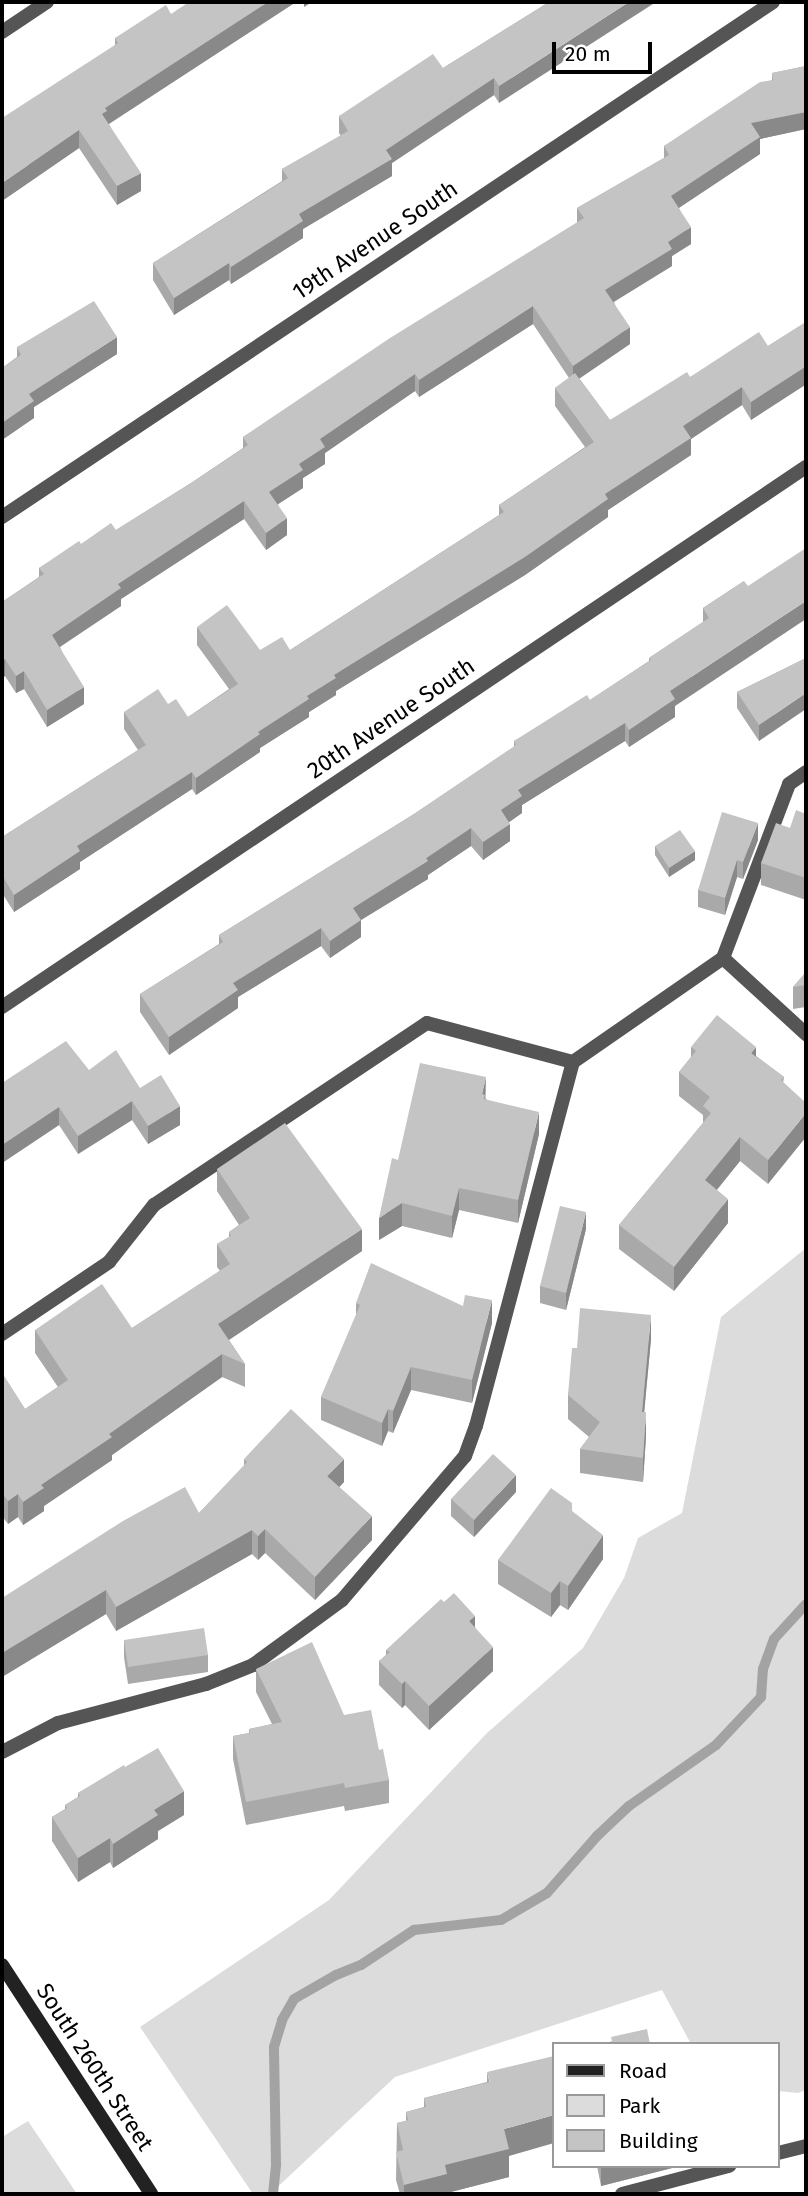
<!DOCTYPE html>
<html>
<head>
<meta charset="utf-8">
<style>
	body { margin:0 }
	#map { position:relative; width:808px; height:2196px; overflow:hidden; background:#fff; font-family:"Fira Sans",sans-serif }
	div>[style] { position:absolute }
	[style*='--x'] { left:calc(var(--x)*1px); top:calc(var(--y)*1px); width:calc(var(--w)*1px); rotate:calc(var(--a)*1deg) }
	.green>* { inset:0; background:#dcdcdc }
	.stream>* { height:10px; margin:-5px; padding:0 5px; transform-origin:5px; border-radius:5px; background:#a3a3a3 }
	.service>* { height:14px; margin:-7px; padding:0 7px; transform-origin:7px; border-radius:7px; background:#555 }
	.minor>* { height:14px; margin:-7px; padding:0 7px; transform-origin:7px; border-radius:7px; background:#555 }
	.secondary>* { height:14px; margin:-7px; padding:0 7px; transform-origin:7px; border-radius:7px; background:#222 }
	.wall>* { inset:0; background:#a9a9a9 }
	.shaded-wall>* { inset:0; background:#898989 }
	.building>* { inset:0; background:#c4c4c4 }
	span { translate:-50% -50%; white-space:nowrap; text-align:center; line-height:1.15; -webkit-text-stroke:5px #fff; paint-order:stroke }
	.street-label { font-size:23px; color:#000 }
	.frame { position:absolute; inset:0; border:4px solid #000; pointer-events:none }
	.legend { position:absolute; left:552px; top:2042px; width:228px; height:126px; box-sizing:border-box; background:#fff; border:2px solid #999; margin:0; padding:9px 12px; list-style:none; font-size:21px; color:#000 }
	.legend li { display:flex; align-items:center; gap:14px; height:35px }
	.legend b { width:35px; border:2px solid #999 }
	.scale { position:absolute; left:552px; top:42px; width:100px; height:32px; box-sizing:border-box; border:4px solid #000; border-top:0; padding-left:9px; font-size:21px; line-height:24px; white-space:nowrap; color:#000; -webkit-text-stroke:5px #fff; paint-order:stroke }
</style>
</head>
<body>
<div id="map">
	<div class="green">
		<div style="clip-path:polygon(806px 1248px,806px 2090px,798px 2093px,778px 2091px,778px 2044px,691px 2044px,662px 1990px,395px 2077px,270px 2194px,253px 2194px,140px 2027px,329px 1900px,487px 1733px,583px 1648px,624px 1578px,638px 1538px,682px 1513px,721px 1317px)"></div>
		<div style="clip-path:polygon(28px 2121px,65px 2176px,77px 2194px,2px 2194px,2px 2137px)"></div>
	</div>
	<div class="stream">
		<div style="--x:273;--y:2194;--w:30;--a:-84"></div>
		<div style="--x:276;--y:2164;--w:117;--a:-91"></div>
		<div style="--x:274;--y:2047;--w:28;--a:-73"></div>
		<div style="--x:282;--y:2020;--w:24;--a:-60"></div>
		<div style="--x:294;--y:1999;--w:48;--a:-29.7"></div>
		<div style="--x:336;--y:1975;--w:27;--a:-22"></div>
		<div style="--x:361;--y:1965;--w:64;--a:-33.4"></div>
		<div style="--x:414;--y:1930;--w:88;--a:-6.6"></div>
		<div style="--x:501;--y:1920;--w:53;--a:-30.4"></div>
		<div style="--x:547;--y:1893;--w:76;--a:-48.7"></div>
		<div style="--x:597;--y:1836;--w:44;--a:-43.2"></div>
		<div style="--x:629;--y:1806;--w:106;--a:-35"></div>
		<div style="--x:716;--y:1745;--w:66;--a:-46.8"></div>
		<div style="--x:761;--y:1697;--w:28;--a:-86"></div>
		<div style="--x:763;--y:1669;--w:32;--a:-70"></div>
		<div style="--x:774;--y:1639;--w:47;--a:-47.6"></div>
	</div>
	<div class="service">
		<div style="--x:723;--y:958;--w:113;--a:42.5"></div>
		<div style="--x:2;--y:1334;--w:129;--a:-33.9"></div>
		<div style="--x:109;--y:1262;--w:73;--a:-51.7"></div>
		<div style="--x:154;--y:1205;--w:328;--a:-33.7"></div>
		<div style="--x:427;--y:1023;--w:151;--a:15"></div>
		<div style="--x:2;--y:1752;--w:63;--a:-27.4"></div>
		<div style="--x:58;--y:1723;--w:153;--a:-14.8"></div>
		<div style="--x:206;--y:1684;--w:51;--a:-22"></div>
		<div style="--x:253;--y:1665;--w:110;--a:-36.1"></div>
		<div style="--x:342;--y:1600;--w:189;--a:-49.5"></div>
		<div style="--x:465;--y:1456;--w:32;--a:-70"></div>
		<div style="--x:476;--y:1426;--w:377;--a:-75.1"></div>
		<div style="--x:573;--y:1062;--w:183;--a:-34.7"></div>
		<div style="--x:723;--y:958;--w:186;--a:-69.2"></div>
		<div style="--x:789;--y:784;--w:21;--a:-35"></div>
		<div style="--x:778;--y:2153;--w:29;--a:-14"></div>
		<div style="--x:622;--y:2194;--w:111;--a:-14.7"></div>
	</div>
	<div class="minor">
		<div style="--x:2;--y:32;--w:54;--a:-33.7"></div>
		<div style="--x:2;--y:517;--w:927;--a:-33.74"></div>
		<div style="--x:2;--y:1007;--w:969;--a:-33.89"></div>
	</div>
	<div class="secondary">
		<div style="--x:2;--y:1965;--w:273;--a:56.9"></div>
	</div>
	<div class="wall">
		<div style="clip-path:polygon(296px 2px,109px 124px,141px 191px,117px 205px,79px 148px,2px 201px,115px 45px,115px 38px,171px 14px)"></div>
		<div style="clip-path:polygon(549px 2px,499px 103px,494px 95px,392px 163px,392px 176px,303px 229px,303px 238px,231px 284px,229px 280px,174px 315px,153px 280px,153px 263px,282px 181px,282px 169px,341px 136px,339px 133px,339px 116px,443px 68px)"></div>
		<div style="clip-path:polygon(806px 66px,806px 129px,760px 139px,760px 154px,679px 208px,691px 244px,672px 256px,672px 266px,614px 302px,630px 344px,579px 378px,610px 420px,690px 377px,768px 346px,806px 322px,806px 386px,805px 385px,751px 420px,742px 405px,691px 439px,691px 455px,608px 510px,608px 517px,525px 575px,336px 691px,336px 695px,309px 712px,309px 717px,260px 748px,260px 752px,196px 795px,192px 789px,80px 862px,80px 869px,14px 912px,2px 893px,2px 837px,138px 750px,124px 729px,124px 712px,168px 704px,188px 717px,229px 689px,197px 645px,197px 627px,260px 650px,290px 650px,499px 515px,499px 505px,585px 447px,555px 406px,555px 388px,569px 378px,533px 324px,419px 397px,415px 391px,325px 453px,325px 464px,303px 478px,303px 488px,278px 504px,287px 535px,266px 550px,244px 519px,121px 599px,121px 606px,60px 647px,84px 704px,47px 727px,24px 689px,16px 693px,5px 676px,2px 678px,2px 602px,39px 577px,39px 568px,81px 544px,116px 530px,191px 483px,243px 448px,243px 437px,577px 223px,577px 208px,664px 158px,664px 146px,772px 80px,772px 73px)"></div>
		<div style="clip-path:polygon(17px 347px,117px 354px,34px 407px,34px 418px,2px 440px,2px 368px,17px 357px)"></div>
		<div style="clip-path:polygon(744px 581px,675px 706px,675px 717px,629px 747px,625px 741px,522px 805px,522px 813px,509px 822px,510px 841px,483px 860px,471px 846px,428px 875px,428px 879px,361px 920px,361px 937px,330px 958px,321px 946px,238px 997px,238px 1008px,169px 1055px,140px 1012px,140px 994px,219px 944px,219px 935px,414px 814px,514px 747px,514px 741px,590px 700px,649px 661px,649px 658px,703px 622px,703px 608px)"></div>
		<div style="clip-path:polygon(806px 658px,759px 741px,737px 708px,737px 692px)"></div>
		<div style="clip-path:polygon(806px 814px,806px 900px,761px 885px,761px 863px,790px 828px)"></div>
		<div style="clip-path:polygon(758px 840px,743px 879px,737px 877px,725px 915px,698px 907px,698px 890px)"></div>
		<div style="clip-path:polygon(655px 846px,695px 860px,669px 877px,655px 855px)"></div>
		<div style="clip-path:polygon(806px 972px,806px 1007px,793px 1009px,793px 987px)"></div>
		<div style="clip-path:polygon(691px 1047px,756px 1056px,784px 1077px,768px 1184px,740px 1161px,717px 1190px,728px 1223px,674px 1291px,619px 1249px,619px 1225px,703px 1123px,703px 1115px,679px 1096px,679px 1072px,691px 1057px)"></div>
		<div style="clip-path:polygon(89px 1070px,140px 1088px,180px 1125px,148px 1144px,132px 1120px,78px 1154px,59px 1125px,2px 1163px,2px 1083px)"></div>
		<div style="clip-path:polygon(486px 1099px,539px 1134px,518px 1223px,459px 1210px,452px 1238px,402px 1226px,379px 1240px,398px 1160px)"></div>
		<div style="clip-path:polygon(217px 1169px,362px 1251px,229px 1340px,245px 1364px,245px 1387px,222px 1377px,112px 1455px,112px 1460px,44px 1506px,44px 1511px,23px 1525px,18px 1517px,8px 1524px,2px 1516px,2px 1373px,25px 1409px,58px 1387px,35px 1353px,35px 1330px,132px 1328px,220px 1271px,217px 1267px,217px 1244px,229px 1237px,229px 1232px,239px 1225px,217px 1191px)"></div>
		<div style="clip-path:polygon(586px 1229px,566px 1310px,540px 1303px,540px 1286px)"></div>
		<div style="clip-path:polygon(356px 1303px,492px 1323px,472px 1403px,411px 1390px,393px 1433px,388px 1431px,382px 1446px,321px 1420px,321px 1397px,356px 1316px)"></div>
		<div style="clip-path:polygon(651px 1339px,644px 1412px,646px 1436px,643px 1482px,580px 1473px,580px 1449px,589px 1437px,568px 1419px,568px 1395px,577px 1348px)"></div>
		<div style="clip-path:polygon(244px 1459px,344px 1482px,339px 1487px,372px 1540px,315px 1600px,265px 1553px,258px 1560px,252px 1554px,116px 1631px,106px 1614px,2px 1677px,2px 1598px,199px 1513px,244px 1466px)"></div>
		<div style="clip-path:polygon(516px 1492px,474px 1537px,451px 1516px,451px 1499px)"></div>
		<div style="clip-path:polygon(572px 1511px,603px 1559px,568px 1610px,560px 1605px,551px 1617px,498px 1584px,498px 1560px)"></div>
		<div style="clip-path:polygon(475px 1627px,493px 1671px,429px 1730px,405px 1705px,402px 1708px,379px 1685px,379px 1661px,386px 1655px,386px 1650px)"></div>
		<div style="clip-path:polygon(124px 1640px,208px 1655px,208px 1672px,128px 1684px,124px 1657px)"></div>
		<div style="clip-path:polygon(256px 1669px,344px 1715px,379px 1750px,389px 1780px,389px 1803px,345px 1811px,344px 1806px,246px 1825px,233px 1759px,233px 1736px,249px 1733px,249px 1729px,272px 1724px,256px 1692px)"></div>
		<div style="clip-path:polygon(125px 1767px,184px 1815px,158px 1831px,158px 1839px,113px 1868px,110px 1862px,78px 1882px,52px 1841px,52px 1817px,65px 1809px,65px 1805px,78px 1797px,78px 1793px)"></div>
		<div style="clip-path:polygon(487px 2072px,509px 2156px,509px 2177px,447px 2193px,447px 2194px,400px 2194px,396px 2180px,397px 2123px,406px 2121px,406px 2112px,424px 2107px,424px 2098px,487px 2082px)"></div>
		<div style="clip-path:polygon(597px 2166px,680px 2166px,601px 2186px)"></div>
	</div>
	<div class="shaded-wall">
		<div style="clip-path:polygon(268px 2px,296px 2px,107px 125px,102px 114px,105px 108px)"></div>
		<div style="clip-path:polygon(304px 2px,312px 2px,304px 7px)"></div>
		<div style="clip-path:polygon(629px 2px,656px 2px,499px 103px,499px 86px)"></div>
		<div style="clip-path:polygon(494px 78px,494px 95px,392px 163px,392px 176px,303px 229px,303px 238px,231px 284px,231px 267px,299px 214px,386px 150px)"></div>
		<div style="clip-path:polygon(806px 112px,806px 129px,760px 139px,760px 154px,671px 213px,671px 196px,751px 123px)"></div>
		<div style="clip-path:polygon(79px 130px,79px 148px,2px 201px,2px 183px)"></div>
		<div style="clip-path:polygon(141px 173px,141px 191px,117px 205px,117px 186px)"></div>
		<div style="clip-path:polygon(691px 227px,691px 244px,672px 256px,672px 266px,605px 307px,605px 290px,668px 242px)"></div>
		<div style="clip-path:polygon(229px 263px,229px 280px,174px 315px,174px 298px)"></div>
		<div style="clip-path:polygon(533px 306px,533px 324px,419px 397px,419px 380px)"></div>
		<div style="clip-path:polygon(630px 327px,630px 344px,573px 383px,573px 366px)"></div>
		<div style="clip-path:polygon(117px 337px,117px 354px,34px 407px,34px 418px,2px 440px,2px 423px,29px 394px)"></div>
		<div style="clip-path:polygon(805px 367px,805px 385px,751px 420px,751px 402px)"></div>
		<div style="clip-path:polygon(415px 374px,415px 391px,325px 453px,325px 464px,303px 478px,303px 488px,269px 510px,269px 492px,299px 464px,320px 439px)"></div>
		<div style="clip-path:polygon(742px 387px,742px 405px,691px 439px,691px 455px,608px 510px,608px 517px,525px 575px,336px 691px,336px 695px,309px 712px,309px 717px,260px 748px,260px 752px,196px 795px,196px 778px,334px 675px,605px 494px,683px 426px)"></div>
		<div style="clip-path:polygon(244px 501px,244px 519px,121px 599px,121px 606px,52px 652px,52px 635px,118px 584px)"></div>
		<div style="clip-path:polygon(287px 518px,287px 535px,266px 550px,266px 533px)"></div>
		<div style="clip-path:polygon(806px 601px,806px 619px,675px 706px,675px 717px,629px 747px,629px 730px,670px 691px)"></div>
		<div style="clip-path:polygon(5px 659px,5px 676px,2px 678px,2px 661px)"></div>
		<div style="clip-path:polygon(24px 671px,24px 689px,16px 693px,16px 676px)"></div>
		<div style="clip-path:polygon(84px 687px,84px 704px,47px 727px,47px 710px)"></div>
		<div style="clip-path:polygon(806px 693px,806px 709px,759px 741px,759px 725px)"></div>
		<div style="clip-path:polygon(625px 723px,625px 741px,522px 805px,522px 813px,501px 828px,501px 810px,518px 790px)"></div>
		<div style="clip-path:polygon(192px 772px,192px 789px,80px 862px,80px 869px,14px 912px,14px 895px,77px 846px)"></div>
		<div style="clip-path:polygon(758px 823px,758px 840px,743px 879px,743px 862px)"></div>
		<div style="clip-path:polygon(510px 824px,510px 841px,483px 860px,483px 842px)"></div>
		<div style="clip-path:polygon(471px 828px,471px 846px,428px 875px,428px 879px,361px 920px,361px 937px,330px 958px,330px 941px,353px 908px)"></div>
		<div style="clip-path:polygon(695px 851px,695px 860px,669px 877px,669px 868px)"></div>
		<div style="clip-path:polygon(737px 860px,737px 877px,725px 915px,725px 898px)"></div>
		<div style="clip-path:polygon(321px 928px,321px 946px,238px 997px,238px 1008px,169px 1055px,169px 1037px,233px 983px)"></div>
		<div style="clip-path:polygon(756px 1047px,756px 1071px,751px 1053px)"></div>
		<div style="clip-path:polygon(486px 1077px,485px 1117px,482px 1094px)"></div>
		<div style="clip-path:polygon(132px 1101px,132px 1120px,78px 1154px,78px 1136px)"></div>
		<div style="clip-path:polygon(180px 1106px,180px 1125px,148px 1144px,148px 1126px)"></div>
		<div style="clip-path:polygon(59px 1107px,59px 1125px,2px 1163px,2px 1145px)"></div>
		<div style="clip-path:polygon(539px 1112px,539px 1134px,518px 1223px,518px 1200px)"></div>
		<div style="clip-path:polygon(806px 1113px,806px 1137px,768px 1184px,768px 1160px)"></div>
		<div style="clip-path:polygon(740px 1137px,740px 1161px,705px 1204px,705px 1180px)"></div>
		<div style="clip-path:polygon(459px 1188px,459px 1210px,452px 1238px,452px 1216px)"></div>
		<div style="clip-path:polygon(728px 1199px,728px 1223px,674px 1291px,674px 1267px)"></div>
		<div style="clip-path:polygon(402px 1203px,402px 1226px,379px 1240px,379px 1218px)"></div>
		<div style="clip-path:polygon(586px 1212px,586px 1229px,566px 1310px,566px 1293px)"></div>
		<div style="clip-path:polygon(362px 1229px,362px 1251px,218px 1347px,218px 1324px)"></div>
		<div style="clip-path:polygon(492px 1300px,492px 1323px,472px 1403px,472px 1380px)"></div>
		<div style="clip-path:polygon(651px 1315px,651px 1339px,642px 1436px,642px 1412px)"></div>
		<div style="clip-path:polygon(222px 1354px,222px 1377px,112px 1455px,112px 1460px,44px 1506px,44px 1511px,23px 1525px,23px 1502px,41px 1485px,109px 1434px)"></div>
		<div style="clip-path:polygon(411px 1367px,411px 1390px,393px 1433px,393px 1411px)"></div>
		<div style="clip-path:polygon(388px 1409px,388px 1431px,382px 1446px,382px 1423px)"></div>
		<div style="clip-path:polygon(646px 1412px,646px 1436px,643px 1482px,643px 1458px)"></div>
		<div style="clip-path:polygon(344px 1459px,344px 1482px,327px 1500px,327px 1476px)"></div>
		<div style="clip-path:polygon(516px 1475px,516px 1492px,474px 1537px,474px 1520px)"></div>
		<div style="clip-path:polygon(18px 1494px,18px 1517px,8px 1524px,8px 1501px)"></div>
		<div style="clip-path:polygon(372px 1516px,372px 1540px,315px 1600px,315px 1577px)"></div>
		<div style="clip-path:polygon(265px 1529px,265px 1553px,258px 1560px,258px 1536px)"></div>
		<div style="clip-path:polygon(252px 1530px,252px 1554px,116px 1631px,116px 1607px)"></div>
		<div style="clip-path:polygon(603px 1535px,603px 1559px,568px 1610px,568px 1586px)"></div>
		<div style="clip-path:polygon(560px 1581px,560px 1605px,551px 1617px,551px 1593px)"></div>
		<div style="clip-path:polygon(106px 1590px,106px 1614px,2px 1677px,2px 1653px)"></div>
		<div style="clip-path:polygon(475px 1616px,475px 1640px,469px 1621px)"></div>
		<div style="clip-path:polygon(493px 1647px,493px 1671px,429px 1730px,429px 1706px)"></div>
		<div style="clip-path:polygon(405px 1681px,405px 1705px,402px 1708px,402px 1684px)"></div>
		<div style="clip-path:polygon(184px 1791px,184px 1815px,158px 1831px,158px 1839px,113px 1868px,113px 1844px,154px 1810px)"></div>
		<div style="clip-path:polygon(110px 1838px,110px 1862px,78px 1882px,78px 1858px)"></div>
		<div style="clip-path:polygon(554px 2115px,554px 2143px,509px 2156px,509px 2177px,447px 2193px,447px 2194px,404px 2194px,404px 2185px,445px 2165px,504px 2129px)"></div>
		<div style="clip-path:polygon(601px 2166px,680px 2166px,601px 2186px)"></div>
	</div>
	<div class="building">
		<div style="clip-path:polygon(189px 2px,268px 2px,105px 108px,107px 111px,102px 114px,141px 173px,117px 186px,79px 130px,2px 183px,2px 118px,118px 43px,115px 38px,166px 5px,171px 14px)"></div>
		<div style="clip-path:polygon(549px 2px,629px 2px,499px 86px,494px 78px,386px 150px,392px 159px,299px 214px,303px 221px,231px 267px,229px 263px,174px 298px,153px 263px,288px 178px,282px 169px,348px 131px,339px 116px,433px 54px,443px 68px)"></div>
		<div style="clip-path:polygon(806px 66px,806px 112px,751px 123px,760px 137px,671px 196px,691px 227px,668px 242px,672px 249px,605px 290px,630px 327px,573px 366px,533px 306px,419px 380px,415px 374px,320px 439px,325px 447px,299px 464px,303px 470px,269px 492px,287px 518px,266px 533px,244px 501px,118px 584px,121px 588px,52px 635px,84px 687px,47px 710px,24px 671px,16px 676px,5px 659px,2px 661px,2px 602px,44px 574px,39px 568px,79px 541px,81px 544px,111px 523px,116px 530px,191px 483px,248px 445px,243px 437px,390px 338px,584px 218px,577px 208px,669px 155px,664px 146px,760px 82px,773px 80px,772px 73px)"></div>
		<div style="clip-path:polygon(94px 301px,117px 337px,29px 394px,34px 401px,2px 423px,2px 368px,21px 355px,17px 347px)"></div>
		<div style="clip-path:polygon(806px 322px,806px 369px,805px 367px,751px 402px,742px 387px,683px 426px,691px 438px,605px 494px,608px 499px,525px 557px,334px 675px,336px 678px,307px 696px,309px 699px,258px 732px,260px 734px,196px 778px,192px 772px,77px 846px,80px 851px,14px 895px,2px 875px,2px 837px,146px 745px,124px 712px,158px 689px,168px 704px,176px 699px,188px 717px,238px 684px,197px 627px,227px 605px,260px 650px,282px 637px,290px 650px,504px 512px,499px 505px,594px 442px,555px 388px,575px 373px,610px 420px,687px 372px,690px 377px,759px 332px,768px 346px)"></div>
		<div style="clip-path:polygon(806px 548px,806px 601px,670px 691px,675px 699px,629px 730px,625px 723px,518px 790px,522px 796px,501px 810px,510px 824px,483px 842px,471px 828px,426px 858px,428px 861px,353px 908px,361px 920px,330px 941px,321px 928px,233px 983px,238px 990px,169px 1037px,140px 994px,223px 942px,219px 935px,414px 814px,516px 745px,514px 741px,587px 695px,590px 700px,651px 660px,649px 658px,709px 618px,703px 608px,744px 581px,748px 586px)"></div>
		<div style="clip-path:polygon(806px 658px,806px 693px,759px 725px,737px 692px)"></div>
		<div style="clip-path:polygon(796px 810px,806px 814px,806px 878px,761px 863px,776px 823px,790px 828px)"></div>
		<div style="clip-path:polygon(722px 812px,758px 823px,743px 862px,737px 860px,725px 898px,698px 890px)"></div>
		<div style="clip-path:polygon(680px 830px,695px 851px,669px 868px,655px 846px)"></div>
		<div style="clip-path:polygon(806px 972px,806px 985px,793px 987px)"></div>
		<div style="clip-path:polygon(717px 1015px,756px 1047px,751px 1053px,784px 1077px,781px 1080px,806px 1103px,806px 1113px,768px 1160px,740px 1137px,705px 1180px,728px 1199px,674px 1267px,619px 1225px,711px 1113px,703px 1106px,710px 1097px,679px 1072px,696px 1051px,691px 1047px)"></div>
		<div style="clip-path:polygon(66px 1041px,89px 1070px,116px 1050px,140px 1088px,161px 1075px,180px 1106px,148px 1126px,132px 1101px,78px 1136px,59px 1107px,2px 1145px,2px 1083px)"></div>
		<div style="clip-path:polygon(420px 1063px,486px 1077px,482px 1094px,485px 1095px,484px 1099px,539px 1112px,518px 1200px,459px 1188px,452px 1216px,402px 1203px,379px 1218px,392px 1158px,398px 1160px)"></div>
		<div style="clip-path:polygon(285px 1123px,362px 1229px,218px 1324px,245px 1364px,222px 1354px,109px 1434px,112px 1437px,41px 1485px,44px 1488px,23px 1502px,18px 1494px,8px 1501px,2px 1493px,2px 1373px,25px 1409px,68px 1380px,35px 1330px,102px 1284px,132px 1328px,230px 1264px,217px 1244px,231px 1236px,229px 1232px,250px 1218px,217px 1169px)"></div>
		<div style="clip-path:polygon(560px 1206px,586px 1212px,566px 1293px,540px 1286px)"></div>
		<div style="clip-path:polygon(371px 1263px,463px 1306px,465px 1295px,492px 1300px,472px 1380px,411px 1367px,393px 1411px,388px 1409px,382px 1423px,321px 1397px,360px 1305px,356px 1303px)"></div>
		<div style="clip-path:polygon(580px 1308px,651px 1315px,642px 1412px,646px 1412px,643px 1458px,580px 1449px,600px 1422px,568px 1395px,572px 1348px,577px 1348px)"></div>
		<div style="clip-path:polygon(291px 1409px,344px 1459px,327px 1476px,372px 1516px,315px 1577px,265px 1529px,258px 1536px,252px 1530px,116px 1607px,106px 1590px,2px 1653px,2px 1598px,123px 1521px,185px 1487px,199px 1513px,247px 1462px,244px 1459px)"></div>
		<div style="clip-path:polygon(493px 1454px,516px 1475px,474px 1520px,451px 1499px)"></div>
		<div style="clip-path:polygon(551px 1488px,572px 1503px,572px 1511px,603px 1535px,568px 1586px,560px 1581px,551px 1593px,498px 1560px)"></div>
		<div style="clip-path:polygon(454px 1593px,475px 1616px,469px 1621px,493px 1647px,429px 1706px,405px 1681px,402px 1684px,379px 1661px,390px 1652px,386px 1650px,441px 1599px,444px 1602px)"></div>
		<div style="clip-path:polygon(204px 1628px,208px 1655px,128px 1667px,124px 1640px)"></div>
		<div style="clip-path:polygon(312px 1642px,344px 1715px,371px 1710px,379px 1750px,383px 1749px,389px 1780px,345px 1788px,344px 1783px,246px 1802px,233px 1736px,250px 1733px,249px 1729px,282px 1722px,256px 1669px)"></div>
		<div style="clip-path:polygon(158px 1748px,184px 1791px,154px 1810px,158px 1815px,113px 1844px,110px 1838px,78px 1858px,52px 1817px,67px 1808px,65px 1805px,80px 1796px,78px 1793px,124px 1765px,125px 1767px)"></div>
		<div style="clip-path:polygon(647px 2029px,650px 2044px,603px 2044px,612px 2041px,611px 2037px)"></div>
		<div style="clip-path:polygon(554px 2056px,554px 2115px,504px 2129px,509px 2149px,445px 2165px,447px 2174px,404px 2185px,396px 2152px,403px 2150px,397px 2123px,408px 2120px,406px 2112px,426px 2107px,424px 2098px,490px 2082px,487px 2072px)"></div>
	</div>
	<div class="street-label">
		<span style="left:375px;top:240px;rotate:-34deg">19th Avenue South</span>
		<span style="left:391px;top:718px;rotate:-34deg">20th Avenue South</span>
		<span style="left:95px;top:2067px;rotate:57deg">South 260th Street</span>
	</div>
	<div class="frame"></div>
	<ul class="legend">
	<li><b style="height:9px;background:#222"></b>Road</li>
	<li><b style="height:19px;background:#dcdcdc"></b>Park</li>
	<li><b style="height:19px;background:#c4c4c4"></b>Building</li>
	</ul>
	<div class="scale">20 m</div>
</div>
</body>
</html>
